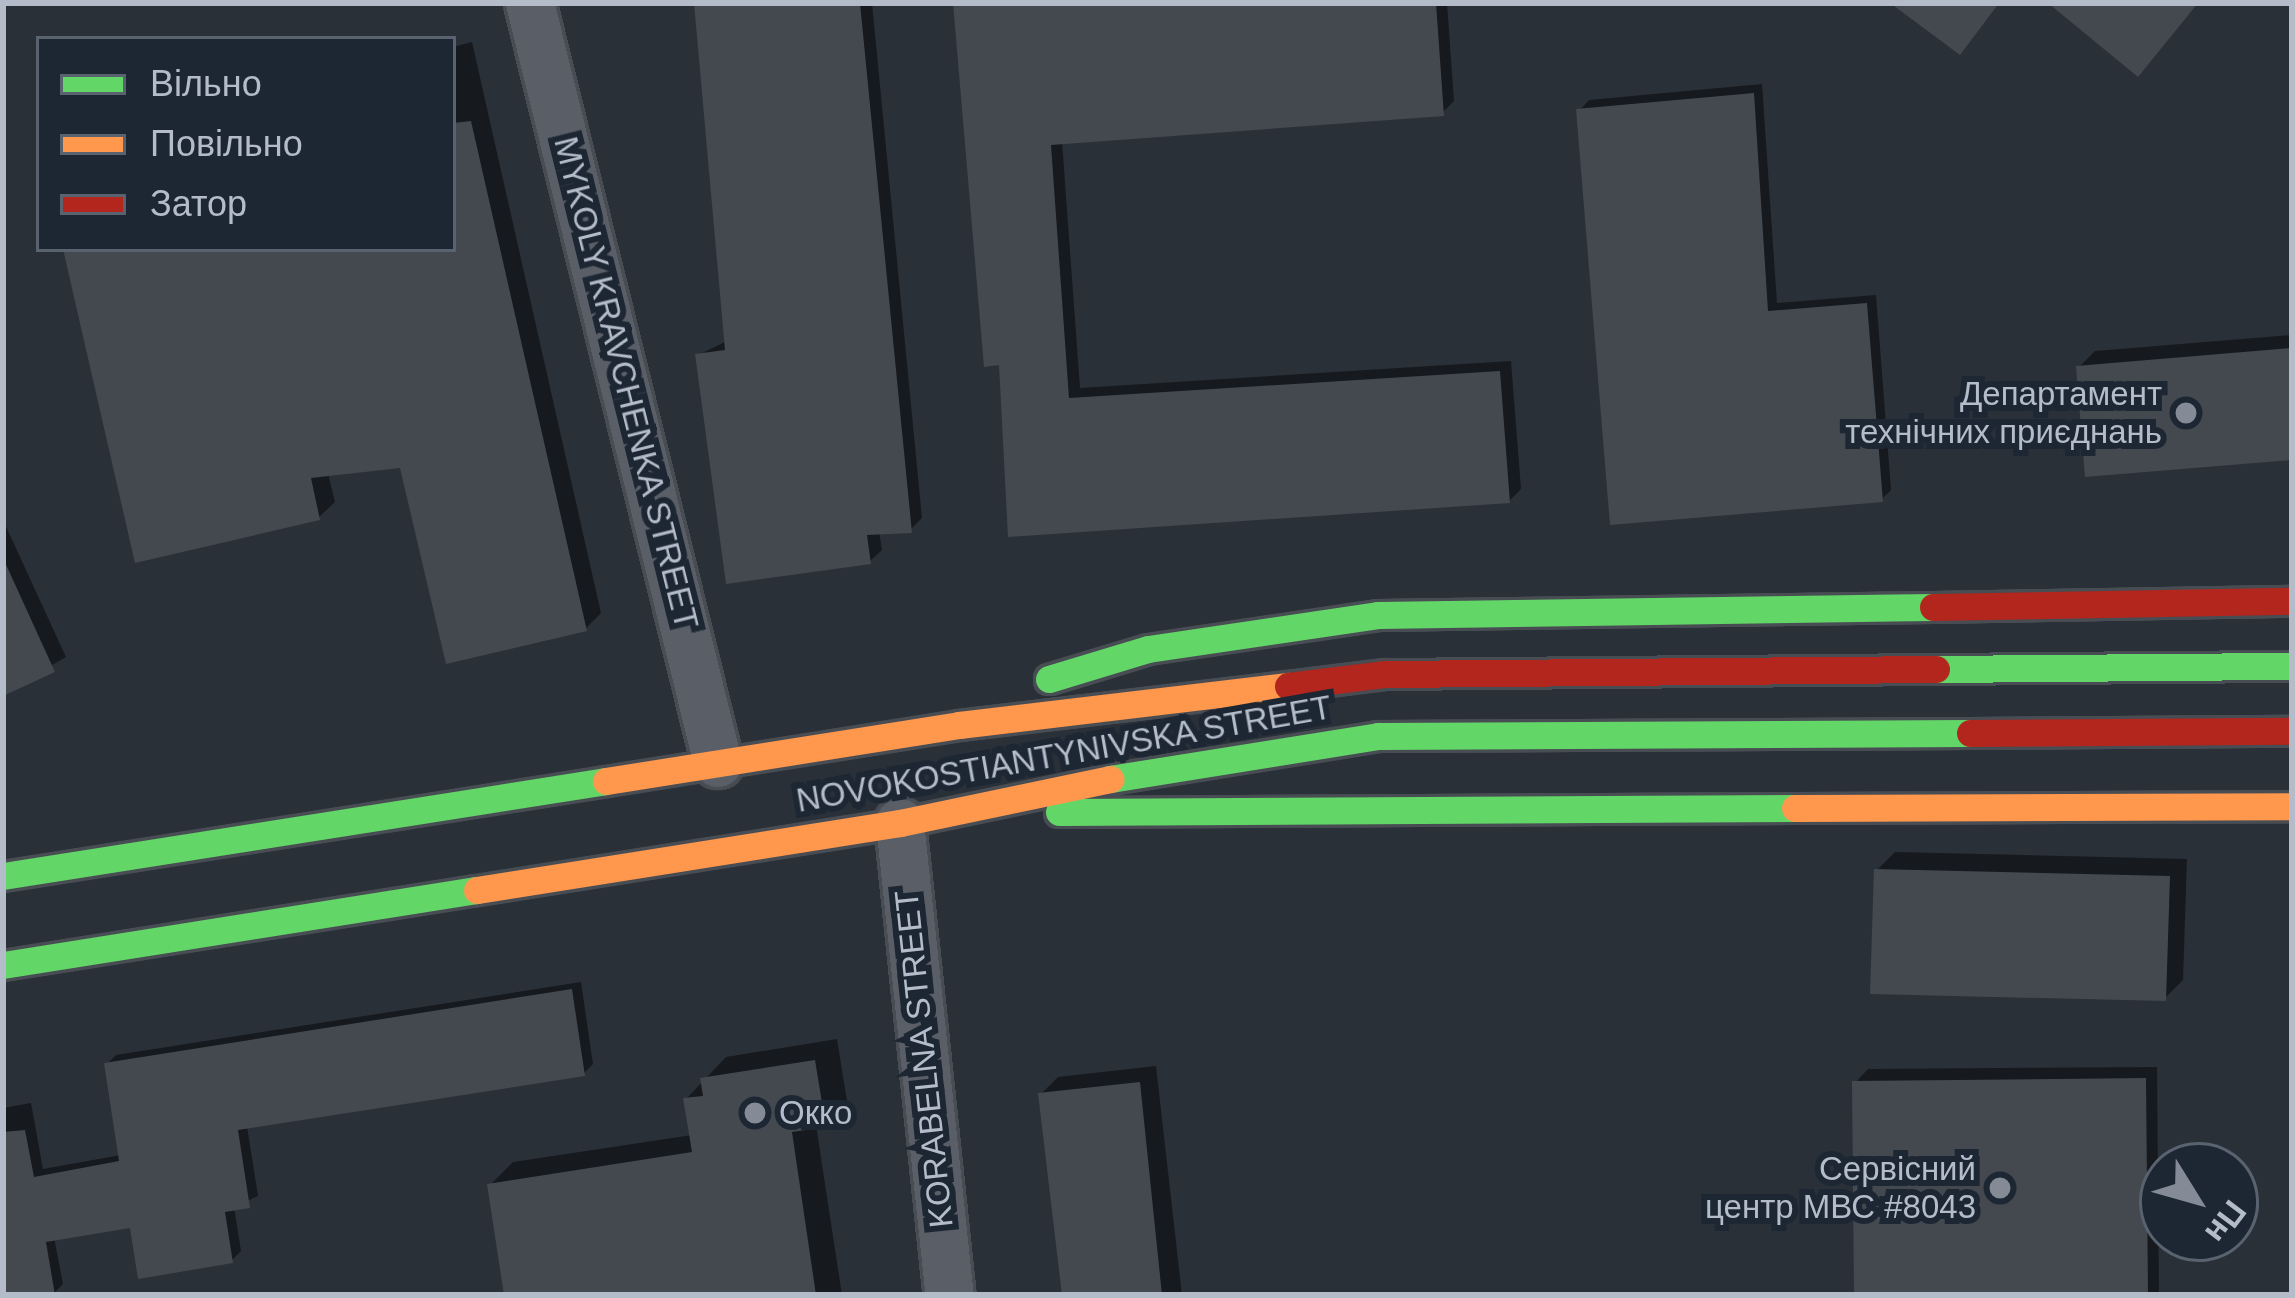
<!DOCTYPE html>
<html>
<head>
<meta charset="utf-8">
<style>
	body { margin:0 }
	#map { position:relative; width:2295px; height:1298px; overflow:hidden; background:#2a3038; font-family:Helvetica,sans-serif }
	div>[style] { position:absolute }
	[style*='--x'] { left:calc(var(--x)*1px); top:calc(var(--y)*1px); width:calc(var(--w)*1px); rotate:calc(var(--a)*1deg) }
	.shadow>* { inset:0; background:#0007 }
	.building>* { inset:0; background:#444950 }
	.roads { filter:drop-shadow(3px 0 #484c53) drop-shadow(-3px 0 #484c53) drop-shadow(0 3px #484c53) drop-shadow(0 -3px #484c53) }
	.street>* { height:48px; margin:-24px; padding:0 24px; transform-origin:24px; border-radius:24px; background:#5a5e66 }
	.fast>* { height:27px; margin:-13.5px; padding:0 13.5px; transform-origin:13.5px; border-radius:13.5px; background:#63d668 }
	.slow>* { height:27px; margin:-13.5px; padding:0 13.5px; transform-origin:13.5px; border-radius:13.5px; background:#ff974d }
	.jam>* { height:27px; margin:-13.5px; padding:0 13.5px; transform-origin:13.5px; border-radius:13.5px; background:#b3261e }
	.dots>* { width:33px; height:33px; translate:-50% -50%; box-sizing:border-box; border:6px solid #1d2633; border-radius:50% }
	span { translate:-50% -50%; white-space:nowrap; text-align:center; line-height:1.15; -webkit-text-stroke:12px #1d2633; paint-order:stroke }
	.street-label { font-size:33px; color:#b4bcc9 }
	.poi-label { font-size:33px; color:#b4bcc9 }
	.right { translate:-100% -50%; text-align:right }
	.left { translate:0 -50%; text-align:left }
	.frame { position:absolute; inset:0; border:6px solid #b4bcc9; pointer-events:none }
	.legend { position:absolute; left:36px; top:36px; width:420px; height:216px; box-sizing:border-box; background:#1d2633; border:3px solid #59626f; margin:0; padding:15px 21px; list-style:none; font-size:36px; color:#b4bcc9 }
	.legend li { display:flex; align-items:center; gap:24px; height:60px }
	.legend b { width:60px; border:3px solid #59626f }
	.north { position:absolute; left:2139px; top:1142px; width:120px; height:120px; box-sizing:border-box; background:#1d2633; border:3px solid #59626f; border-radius:50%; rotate:127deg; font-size:33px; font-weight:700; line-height:48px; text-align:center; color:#b4bcc9 }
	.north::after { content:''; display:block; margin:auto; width:42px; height:54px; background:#848b96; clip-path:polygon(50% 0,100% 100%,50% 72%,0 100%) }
</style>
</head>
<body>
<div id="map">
	<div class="shadow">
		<div style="clip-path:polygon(697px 3px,872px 3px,922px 518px,910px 530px,879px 531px,882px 550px,870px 561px,698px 355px,727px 341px)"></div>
		<div style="clip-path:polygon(956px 3px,1447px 3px,1454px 101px,1442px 113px,1062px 141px,1080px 388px,1511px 361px,1521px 489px,1509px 501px,1011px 534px,1002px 362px)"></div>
		<div style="clip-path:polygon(472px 42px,601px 613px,586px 628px,402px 465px,328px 473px,335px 502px,319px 517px,66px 249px,453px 249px,453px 47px)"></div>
		<div style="clip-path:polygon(1762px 84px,1777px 303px,1876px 295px,1891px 490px,1882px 499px,1580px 110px,1589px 100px)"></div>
		<div style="clip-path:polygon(2292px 335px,2292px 457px,2079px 367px,2095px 351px)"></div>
		<div style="clip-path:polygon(3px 520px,66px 657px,3px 693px)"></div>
		<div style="clip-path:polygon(1895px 852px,2187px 859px,2183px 980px,2165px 998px,1877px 870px)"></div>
		<div style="clip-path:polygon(581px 982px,593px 1064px,584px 1073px,247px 1126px,258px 1196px,234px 1207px,241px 1251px,232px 1260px,132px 1224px,54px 1237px,63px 1284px,54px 1293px,3px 1295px,3px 1108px,31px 1103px,43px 1169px,121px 1155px,107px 1064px,116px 1055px)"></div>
		<div style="clip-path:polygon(837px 1039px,847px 1101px,816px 1125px,842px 1295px,507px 1295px,490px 1185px,513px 1162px,692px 1135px,686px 1099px,726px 1057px)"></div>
		<div style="clip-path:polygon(1156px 1066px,1182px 1295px,1065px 1295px,1041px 1094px,1058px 1077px)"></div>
		<div style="clip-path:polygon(2157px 1067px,2159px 1295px,1857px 1295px,1856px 1082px,1868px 1069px)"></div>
	</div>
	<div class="building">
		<div style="clip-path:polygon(694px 3px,860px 3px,912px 533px,867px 535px,871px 564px,726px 584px,695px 354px,725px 350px)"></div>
		<div style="clip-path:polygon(953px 3px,1436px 3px,1444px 116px,1051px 145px,1069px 398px,1500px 371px,1510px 503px,1008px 537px,999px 365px,984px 367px)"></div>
		<div style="clip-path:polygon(1890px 3px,1999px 3px,1960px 55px)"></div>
		<div style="clip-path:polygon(2048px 3px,2198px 3px,2138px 77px)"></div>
		<div style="clip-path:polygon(1754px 93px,1768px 311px,1867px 303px,1883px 502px,1610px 525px,1576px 109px)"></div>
		<div style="clip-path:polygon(471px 121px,587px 631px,446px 664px,400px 468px,311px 478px,320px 520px,135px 563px,63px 249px,453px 249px,453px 123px)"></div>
		<div style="clip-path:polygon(2292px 348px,2292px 460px,2085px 477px,2076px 366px)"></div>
		<div style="clip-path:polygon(3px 558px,55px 672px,3px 696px)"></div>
		<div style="clip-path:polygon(1874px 869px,2170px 876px,2166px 1001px,1870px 994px)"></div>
		<div style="clip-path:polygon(572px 989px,585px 1076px,238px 1130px,250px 1208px,225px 1212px,233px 1263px,138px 1279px,130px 1228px,46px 1242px,55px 1295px,3px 1295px,3px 1132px,25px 1130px,34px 1177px,119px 1161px,104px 1063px)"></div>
		<div style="clip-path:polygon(815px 1060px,826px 1127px,792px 1132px,816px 1295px,504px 1295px,487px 1184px,692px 1152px,683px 1098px,703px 1096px,700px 1078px)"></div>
		<div style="clip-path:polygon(2146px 1078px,2148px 1295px,1854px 1295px,1852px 1081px)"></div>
		<div style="clip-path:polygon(1140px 1082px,1162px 1295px,1062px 1295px,1038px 1093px)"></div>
	</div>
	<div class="roads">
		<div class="street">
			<div style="--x:530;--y:3;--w:783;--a:76.11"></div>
			<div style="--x:900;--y:823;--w:475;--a:84"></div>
		</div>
		<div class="fast">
			<div style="--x:1936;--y:669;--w:356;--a:-0.5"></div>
			<div style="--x:1049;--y:679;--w:103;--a:-16.9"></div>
			<div style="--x:1148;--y:649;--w:232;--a:-8.4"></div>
			<div style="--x:1378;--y:615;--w:555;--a:-0.83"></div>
			<div style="--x:1110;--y:779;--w:271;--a:-9.1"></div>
			<div style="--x:1378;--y:736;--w:592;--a:-0.29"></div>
			<div style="--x:1059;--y:812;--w:736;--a:-0.31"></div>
			<div style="--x:3;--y:876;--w:610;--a:-8.95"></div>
			<div style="--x:3;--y:965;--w:480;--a:-9"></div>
		</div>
		<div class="slow">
			<div style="--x:606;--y:781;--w:357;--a:-9"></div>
			<div style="--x:959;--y:725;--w:331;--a:-6.8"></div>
			<div style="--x:1795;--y:808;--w:497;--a:-0.2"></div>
			<div style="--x:477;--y:890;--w:428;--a:-9"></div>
			<div style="--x:900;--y:823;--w:215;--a:-11.8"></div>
		</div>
		<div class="jam">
			<div style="--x:1933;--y:607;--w:359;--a:-1"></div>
			<div style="--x:1288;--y:686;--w:98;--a:-7.1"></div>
			<div style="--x:1385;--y:674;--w:551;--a:-0.52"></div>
			<div style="--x:1970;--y:733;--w:322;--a:-0.4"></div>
		</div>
	</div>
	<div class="dots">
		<div style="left:2186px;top:413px;background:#848b96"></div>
		<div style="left:755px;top:1113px;background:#848b96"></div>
		<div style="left:2000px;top:1188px;background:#848b96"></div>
	</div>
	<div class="street-label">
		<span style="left:626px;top:383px;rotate:76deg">MYKOLY KRAVCHENKA STREET</span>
		<span style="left:1064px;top:754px;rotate:-10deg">NOVOKOSTIANTYNIVSKA STREET</span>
		<span style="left:924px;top:1059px;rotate:-96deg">KORABELNA STREET</span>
	</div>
	<div class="poi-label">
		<span class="right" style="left:2162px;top:413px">Департамент<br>технічних приєднань</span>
		<span class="left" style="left:779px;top:1113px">Окко</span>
		<span class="right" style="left:1976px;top:1188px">Сервісний<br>центр МВС #8043</span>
	</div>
	<div class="frame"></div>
	<ul class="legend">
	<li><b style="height:15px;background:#63d668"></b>Вільно</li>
	<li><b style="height:15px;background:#ff974d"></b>Повільно</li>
	<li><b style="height:15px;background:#b3261e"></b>Затор</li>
	</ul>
	<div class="north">Пн</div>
</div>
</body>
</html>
